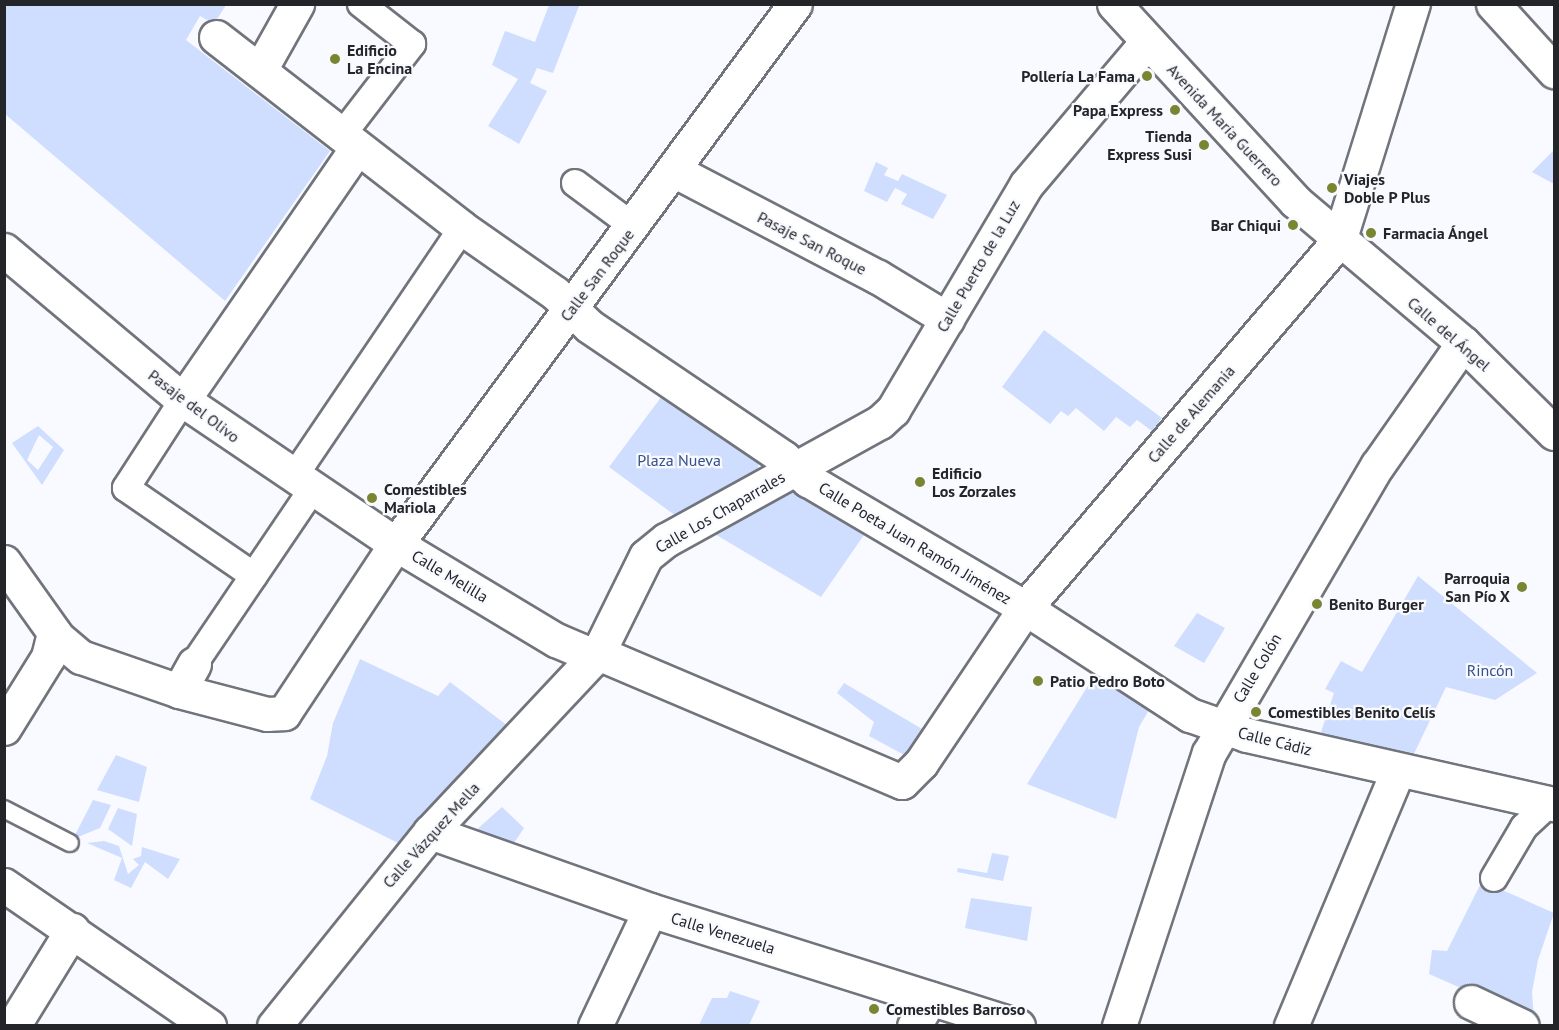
<!DOCTYPE html>
<html>
<head>
<meta charset="utf-8">
<style>
	body { margin:0 }
	#map { position:relative; width:1559px; height:1030px; overflow:hidden; background:#f8faff; font-family:"PT Sans",sans-serif }
	div>[style] { position:absolute }
	[style*='--x'] { left:calc(var(--x)*1px); top:calc(var(--y)*1px); width:calc(var(--w)*1px); rotate:calc(var(--a)*1deg) }
	.green>* { inset:0; background:#cfdefe }
	.roads { filter:drop-shadow(2px 0 #71747b) drop-shadow(-2px 0 #71747b) drop-shadow(0 2px #71747b) drop-shadow(0 -2px #71747b) }
	.service>* { height:16px; margin:-8px; padding:0 8px; transform-origin:8px; border-radius:8px; background:#fff }
	.pedestrian>* { height:26px; margin:-13px; padding:0 13px; transform-origin:13px; border-radius:13px; background:#fff }
	.minor>* { height:33px; margin:-16.5px; padding:0 16.5px; transform-origin:16.5px; border-radius:16.5px; background:#fff }
	.tertiary>* { height:33px; margin:-16.5px; padding:0 16.5px; transform-origin:16.5px; border-radius:16.5px; background:#fff }
	.secondary>* { height:33px; margin:-16.5px; padding:0 16.5px; transform-origin:16.5px; border-radius:16.5px; background:#fff }
	.dots>* { width:16px; height:16px; translate:-50% -50%; box-sizing:border-box; border:3px solid #f8faff; border-radius:50% }
	span { translate:-50% -50%; white-space:nowrap; text-align:center; line-height:1.15; -webkit-text-stroke:4.5px #f8faff; paint-order:stroke }
	.poi-label { font-size:16px; color:#242528; font-weight:700 }
	.left { translate:0 -50%; text-align:left }
	.right { translate:-100% -50%; text-align:right }
	.street-label { font-size:16px; color:#242528 }
	.park-label { font-size:16px; color:#355089 }
	.frame { position:absolute; inset:0; border:6px solid #242528; pointer-events:none }
</style>
</head>
<body>
<div id="map">
	<div class="green">
		<div style="clip-path:polygon(8px 5px,226px 5px,214px 24px,200px 16px,186px 40px,330px 151px,225px 301px,5px 114px,4px 10px)"></div>
		<div style="clip-path:polygon(549px 5px,579px 6px,553px 73px,537px 68px,530px 83px,547px 91px,519px 144px,488px 126px,518px 79px,492px 65px,505px 31px,535px 42px)"></div>
		<div style="clip-path:polygon(1554px 150px,1554px 184px,1532px 172px)"></div>
		<div style="clip-path:polygon(876px 162px,888px 168px,884px 175px,898px 181px,902px 174px,947px 195px,933px 219px,901px 204px,907px 194px,895px 188px,887px 202px,864px 191px)"></div>
		<div style="clip-path:polygon(1044px 330px,1162px 418px,1152px 431px,1137px 420px,1130px 427px,1116px 417px,1104px 431px,1076px 408px,1068px 416px,1061px 411px,1050px 424px,1002px 387px)"></div>
		<div style="clip-path:polygon(665px 392px,760px 460px,755px 478px,680px 519px,609px 467px)"></div>
		<div style="clip-path:polygon(evenodd,38px 426px,64px 450px,42px 485px,12px 443px,38px 426px,39px 435px,53px 447px,38px 470px,27px 460px,39px 435px)"></div>
		<div style="clip-path:polygon(795px 490px,866px 532px,821px 597px,713px 533px)"></div>
		<div style="clip-path:polygon(1418px 576px,1537px 673px,1495px 700px,1446px 687px,1411px 760px,1319px 738px,1334px 693px,1325px 689px,1341px 661px,1362px 672px)"></div>
		<div style="clip-path:polygon(1197px 613px,1225px 628px,1204px 663px,1174px 646px)"></div>
		<div style="clip-path:polygon(360px 659px,438px 696px,450px 682px,508px 726px,402px 845px,310px 799px,327px 756px,333px 723px)"></div>
		<div style="clip-path:polygon(1099px 668px,1155px 700px,1139px 727px,1116px 819px,1027px 784px)"></div>
		<div style="clip-path:polygon(844px 683px,929px 733px,910px 758px,869px 736px,874px 722px,837px 693px)"></div>
		<div style="clip-path:polygon(116px 755px,147px 767px,139px 802px,97px 790px)"></div>
		<div style="clip-path:polygon(93px 800px,111px 805px,100px 828px,73px 839px)"></div>
		<div style="clip-path:polygon(502px 807px,524px 828px,510px 849px,473px 833px)"></div>
		<div style="clip-path:polygon(118px 808px,137px 814px,132px 846px,108px 829px)"></div>
		<div style="clip-path:polygon(104px 841px,119px 846px,128px 874px,139px 865px,133px 859px,141px 856px,142px 847px,180px 859px,168px 879px,145px 862px,131px 888px,114px 880px,122px 858px,87px 843px)"></div>
		<div style="clip-path:polygon(992px 853px,1009px 856px,1003px 881px,957px 872px,958px 868px,987px 873px)"></div>
		<div style="clip-path:polygon(1482px 881px,1554px 913px,1538px 960px,1532px 992px,1534px 1020px,1429px 974px,1432px 950px,1447px 951px)"></div>
		<div style="clip-path:polygon(971px 898px,1032px 907px,1027px 941px,965px 928px)"></div>
		<div style="clip-path:polygon(730px 991px,760px 1001px,749px 1025px,699px 1025px,712px 998px,727px 998px)"></div>
	</div>
	<div class="roads">
		<div class="service">
			<div style="--x:4;--y:809;--w:74;--a:27.3"></div>
		</div>
		<div class="pedestrian">
			<div style="--x:342;--y:135;--w:115;--a:-52.4"></div>
			<div style="--x:412;--y:44;--w:65;--a:-141.9"></div>
			<div style="--x:575;--y:183;--w:72;--a:36.6"></div>
			<div style="--x:183;--y:400;--w:105;--a:122.9"></div>
			<div style="--x:126;--y:488;--w:155;--a:34.5"></div>
			<div style="--x:293;--y:478;--w:302;--a:-55.9"></div>
			<div style="--x:194;--y:664;--w:210;--a:-55.9"></div>
			<div style="--x:1494;--y:878;--w:59;--a:-59.5"></div>
			<div style="--x:1524;--y:827;--w:35;--a:-43"></div>
		</div>
		<div class="minor">
			<div style="--x:1493;--y:4;--w:91;--a:47.7"></div>
			<div style="--x:216;--y:37;--w:311;--a:37.8"></div>
			<div style="--x:462;--y:228;--w:113;--a:35"></div>
			<div style="--x:555;--y:293;--w:47;--a:44.1"></div>
			<div style="--x:589;--y:326;--w:235;--a:34.1"></div>
			<div style="--x:784;--y:458;--w:33;--a:43"></div>
			<div style="--x:808;--y:480;--w:252;--a:30.5"></div>
			<div style="--x:1025;--y:608;--w:197;--a:33"></div>
			<div style="--x:1190;--y:715;--w:60;--a:19.3"></div>
			<div style="--x:1247;--y:735;--w:315;--a:12.7"></div>
			<div style="--x:260;--y:70;--w:76;--a:-60.7"></div>
			<div style="--x:675;--y:171;--w:229;--a:27.6"></div>
			<div style="--x:878;--y:277;--w:81;--a:31.3"></div>
			<div style="--x:183;--y:400;--w:306;--a:-55.4"></div>
			<div style="--x:4;--y:562;--w:93;--a:54.6"></div>
			<div style="--x:58;--y:638;--w:30;--a:40"></div>
			<div style="--x:81;--y:657;--w:104;--a:19.1"></div>
			<div style="--x:179;--y:691;--w:91;--a:14.6"></div>
			<div style="--x:267;--y:714;--w:17;--a:-3"></div>
			<div style="--x:284;--y:713;--w:203;--a:-56.5"></div>
			<div style="--x:396;--y:544;--w:671;--a:-53.54"></div>
			<div style="--x:179;--y:691;--w:31;--a:-61"></div>
			<div style="--x:4;--y:728;--w:84;--a:-58.2"></div>
			<div style="--x:48;--y:657;--w:25;--a:-76"></div>
			<div style="--x:430;--y:832;--w:233;--a:19.5"></div>
			<div style="--x:650;--y:910;--w:386;--a:17.5"></div>
			<div style="--x:4;--y:885;--w:249;--a:34.5"></div>
			<div style="--x:1471;--y:1002;--w:56;--a:25.2"></div>
			<div style="--x:13;--y:1026;--w:113;--a:-58.4"></div>
			<div style="--x:595;--y:1026;--w:128;--a:-64.6"></div>
			<div style="--x:914;--y:1026;--w:32;--a:-60"></div>
			<div style="--x:1291;--y:1026;--w:277;--a:-67.3"></div>
		</div>
		<div class="tertiary">
			<div style="--x:4;--y:250;--w:234;--a:40"></div>
			<div style="--x:183;--y:400;--w:257;--a:34.1"></div>
			<div style="--x:396;--y:544;--w:187;--a:31"></div>
			<div style="--x:556;--y:640;--w:30;--a:23"></div>
			<div style="--x:584;--y:652;--w:14;--a:4"></div>
			<div style="--x:598;--y:653;--w:330;--a:23"></div>
			<div style="--x:902;--y:782;--w:27;--a:-45"></div>
			<div style="--x:921;--y:763;--w:187;--a:-56.1"></div>
			<div style="--x:1025;--y:608;--w:483;--a:-49.5"></div>
			<div style="--x:1339;--y:241;--w:248;--a:-72.7"></div>
			<div style="--x:274;--y:1026;--w:249;--a:-51.2"></div>
			<div style="--x:430;--y:832;--w:245;--a:-46.8"></div>
			<div style="--x:598;--y:653;--w:108;--a:-63.7"></div>
			<div style="--x:646;--y:556;--w:26;--a:-39"></div>
			<div style="--x:666;--y:540;--w:244;--a:-28.9"></div>
			<div style="--x:880;--y:422;--w:18;--a:-43"></div>
			<div style="--x:893;--y:410;--w:261;--a:-59.4"></div>
			<div style="--x:1026;--y:185;--w:187;--a:-49.8"></div>
			<div style="--x:1119;--y:1026;--w:287;--a:-71.8"></div>
			<div style="--x:1209;--y:753;--w:333;--a:-59.7"></div>
			<div style="--x:1377;--y:466;--w:150;--a:-55"></div>
		</div>
		<div class="secondary">
			<div style="--x:1114;--y:4;--w:268;--a:47.4"></div>
			<div style="--x:1295;--y:201;--w:220;--a:40.2"></div>
			<div style="--x:1463;--y:343;--w:128;--a:44.7"></div>
		</div>
	</div>
	<div class="dots">
		<div style="left:335px;top:59px;background:#7a8531"></div>
		<div style="left:1147px;top:76px;background:#7a8531"></div>
		<div style="left:1175px;top:110px;background:#7a8531"></div>
		<div style="left:1204px;top:145px;background:#7a8531"></div>
		<div style="left:1332px;top:188px;background:#7a8531"></div>
		<div style="left:1293px;top:225px;background:#7a8531"></div>
		<div style="left:1371px;top:233px;background:#7a8531"></div>
		<div style="left:920px;top:482px;background:#7a8531"></div>
		<div style="left:372px;top:498px;background:#7a8531"></div>
		<div style="left:1522px;top:587px;background:#7a8531"></div>
		<div style="left:1317px;top:604px;background:#7a8531"></div>
		<div style="left:1038px;top:681px;background:#7a8531"></div>
		<div style="left:1256px;top:712px;background:#7a8531"></div>
		<div style="left:874px;top:1009px;background:#7a8531"></div>
	</div>
	<div class="poi-label">
		<span class="left" style="left:347px;top:59px">Edificio<br>La Encina</span>
		<span class="right" style="left:1135px;top:76px">Pollería La Fama</span>
		<span class="right" style="left:1163px;top:110px">Papa Express</span>
		<span class="right" style="left:1192px;top:145px">Tienda<br>Express Susi</span>
		<span class="left" style="left:1344px;top:188px">Viajes<br>Doble P Plus</span>
		<span class="right" style="left:1281px;top:225px">Bar Chiqui</span>
		<span class="left" style="left:1383px;top:233px">Farmacia Ángel</span>
		<span class="left" style="left:932px;top:482px">Edificio<br>Los Zorzales</span>
		<span class="left" style="left:384px;top:498px">Comestibles<br>Mariola</span>
		<span class="right" style="left:1510px;top:587px">Parroquia<br>San Pío X</span>
		<span class="left" style="left:1329px;top:604px">Benito Burger</span>
		<span class="left" style="left:1050px;top:681px">Patio Pedro Boto</span>
		<span class="left" style="left:1268px;top:712px">Comestibles Benito Celís</span>
		<span class="left" style="left:886px;top:1009px">Comestibles Barroso</span>
	</div>
	<div class="street-label">
		<span style="left:1225px;top:125px;rotate:47deg">Avenida María Guerrero</span>
		<span style="left:812px;top:243px;rotate:27deg">Pasaje San Roque</span>
		<span style="left:978px;top:266px;rotate:-60deg">Calle Puerto de la Luz</span>
		<span style="left:597px;top:275px;rotate:-53deg">Calle San Roque</span>
		<span style="left:1449px;top:334px;rotate:41deg">Calle del Ángel</span>
		<span style="left:194px;top:406px;rotate:37deg">Pasaje del Olivo</span>
		<span style="left:1191px;top:414px;rotate:-49deg">Calle de Alemania</span>
		<span style="left:720px;top:512px;rotate:-30deg">Calle Los Chaparrales</span>
		<span style="left:915px;top:543px;rotate:31deg">Calle Poeta Juan Ramón Jiménez</span>
		<span style="left:450px;top:576px;rotate:31deg">Calle Melilla</span>
		<span style="left:1257px;top:668px;rotate:-59deg">Calle Colón</span>
		<span style="left:1275px;top:741px;rotate:14deg">Calle Cádiz</span>
		<span style="left:431px;top:835px;rotate:-48deg">Calle Vázquez Mella</span>
		<span style="left:723px;top:933px;rotate:17deg">Calle Venezuela</span>
	</div>
	<div class="park-label">
		<span style="left:679px;top:460px">Plaza Nueva</span>
		<span style="left:1490px;top:670px">Rincón</span>
	</div>
	<div class="frame"></div>
</div>
</body>
</html>
